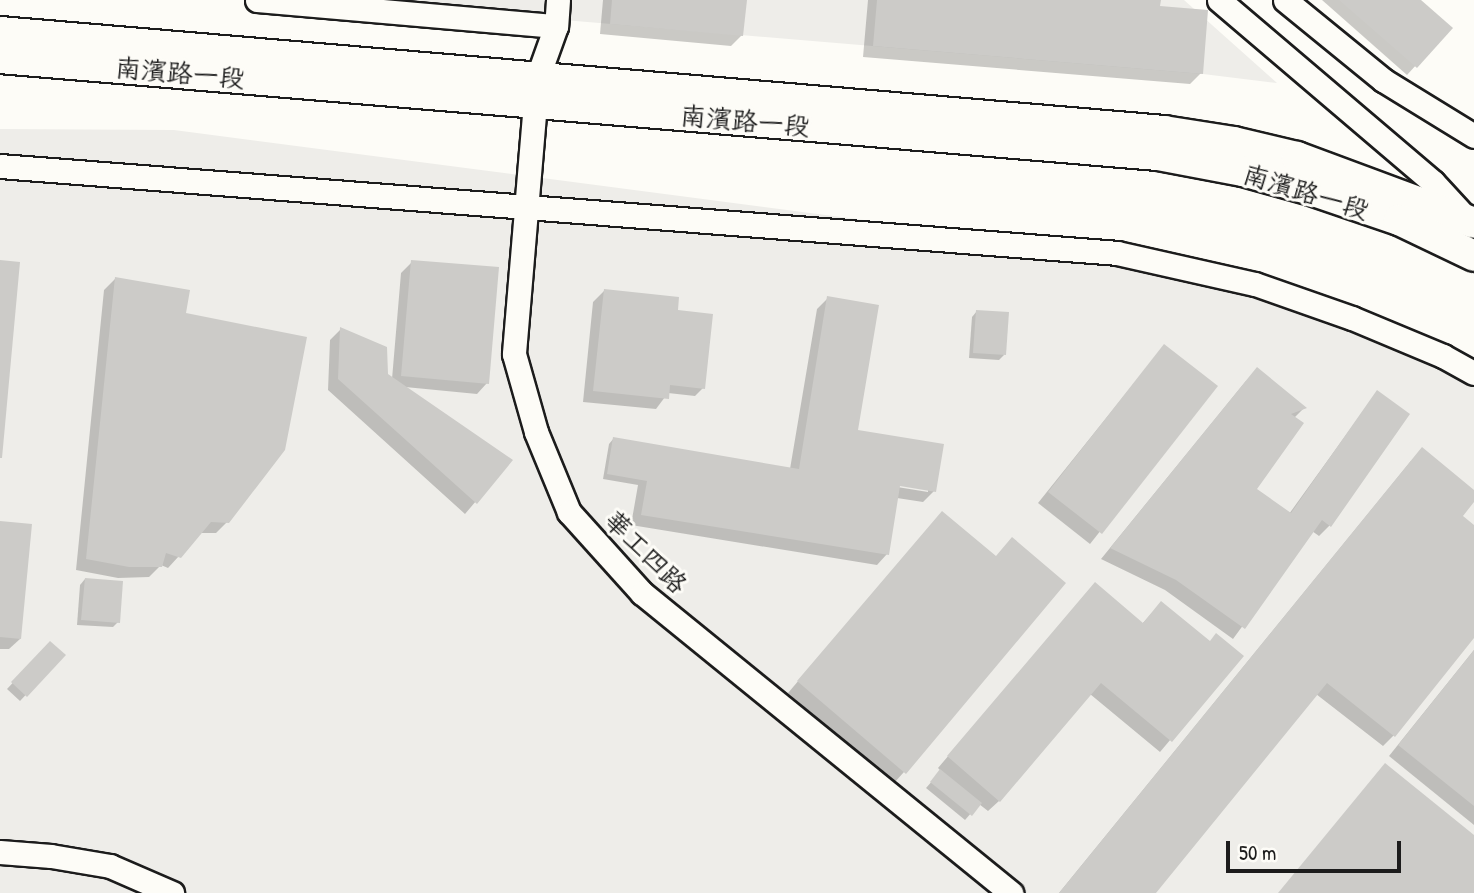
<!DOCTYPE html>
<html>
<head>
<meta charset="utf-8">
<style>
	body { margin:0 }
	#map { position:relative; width:1474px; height:893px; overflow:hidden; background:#fdfcf7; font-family:"Patrick Hand","LXGW WenKai TC",sans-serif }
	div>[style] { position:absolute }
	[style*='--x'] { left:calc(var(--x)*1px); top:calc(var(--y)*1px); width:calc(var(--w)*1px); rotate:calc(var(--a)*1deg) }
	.built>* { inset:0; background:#eeede9 }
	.shadow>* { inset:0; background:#0003 }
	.building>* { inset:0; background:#cccbc8 }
	.roads { filter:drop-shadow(2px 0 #1c1c1c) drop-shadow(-2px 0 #1c1c1c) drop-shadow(0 2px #1c1c1c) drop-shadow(0 -2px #1c1c1c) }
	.minor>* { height:23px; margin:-11.5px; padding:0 11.5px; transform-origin:11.5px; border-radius:11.5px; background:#fdfcf7 }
	.major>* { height:30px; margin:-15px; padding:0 15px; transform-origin:15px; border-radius:15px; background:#fdfcf7 }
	span { translate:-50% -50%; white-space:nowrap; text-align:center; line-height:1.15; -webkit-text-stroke:6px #fdfcf7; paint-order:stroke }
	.street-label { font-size:26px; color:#1c1c1c }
	.scale { position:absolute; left:1226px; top:841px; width:175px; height:32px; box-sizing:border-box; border:4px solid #1c1c1c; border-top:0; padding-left:9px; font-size:21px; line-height:24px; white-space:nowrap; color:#1c1c1c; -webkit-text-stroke:5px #fdfcf7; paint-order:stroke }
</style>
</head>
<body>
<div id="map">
	<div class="built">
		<div style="clip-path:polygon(327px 0,1184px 0,1277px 83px,1203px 74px)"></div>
		<div style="clip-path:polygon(0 129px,174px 130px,1117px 253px,1255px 284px,1474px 373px,1474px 893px,0 893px)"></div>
	</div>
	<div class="shadow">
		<div style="clip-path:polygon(603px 0,745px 0,742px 35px,731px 46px,600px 34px)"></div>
		<div style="clip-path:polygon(868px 0,1159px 0,1158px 7px,1201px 73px,1190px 84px,863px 57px)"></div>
		<div style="clip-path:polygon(1322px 0,1419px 0,1450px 28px,1407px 75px)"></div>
		<div style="clip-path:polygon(412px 262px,487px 383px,477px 394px,405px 387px,510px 461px,465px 514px,328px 390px,330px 340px,341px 329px,392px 379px,401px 273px)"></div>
		<div style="clip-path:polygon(115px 279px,184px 315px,227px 522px,216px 533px,200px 533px,168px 568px,161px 565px,149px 577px,118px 578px,76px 570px,104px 290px)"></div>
		<div style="clip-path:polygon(604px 291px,676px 315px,703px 388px,695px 396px,668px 393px,656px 409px,583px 402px,593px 302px)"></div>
		<div style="clip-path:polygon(evenodd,828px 298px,856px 431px,934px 491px,923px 502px,897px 498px,887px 554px,877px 565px,631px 525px,638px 485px,603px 479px,609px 444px,614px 438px,790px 469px,817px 309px,828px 298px,892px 483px,928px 489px,928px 492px,891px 486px,892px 483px)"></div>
		<div style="clip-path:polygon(977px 311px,1004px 355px,999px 360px,969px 358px,972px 317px)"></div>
		<div style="clip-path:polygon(1164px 346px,1215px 386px,1090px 544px,1038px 503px)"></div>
		<div style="clip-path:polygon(1246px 381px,1304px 408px,1294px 418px,1255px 490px,1289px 514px,1377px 392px,1330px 525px,1319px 536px,1312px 531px,1233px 639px,1165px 590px,1101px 559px)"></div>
		<div style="clip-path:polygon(1411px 461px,1474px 492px,1474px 499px,1460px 516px,1474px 528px,1474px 635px,1394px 735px,1383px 746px,1316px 694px,1154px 893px,1059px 893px)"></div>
		<div style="clip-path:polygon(0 523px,20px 639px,9px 649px,0 649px)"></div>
		<div style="clip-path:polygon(932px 524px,904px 772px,894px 783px,788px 693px)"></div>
		<div style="clip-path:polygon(85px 579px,118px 622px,113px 627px,77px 625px,80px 585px)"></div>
		<div style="clip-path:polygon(1085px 595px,1142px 624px,1161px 603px,1209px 643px,1241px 656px,1160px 752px,1090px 694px,999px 801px,988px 811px,979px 804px,965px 820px,926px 788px,941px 771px,938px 768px)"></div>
		<div style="clip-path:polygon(50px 643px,63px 655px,20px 701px,7px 689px)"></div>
		<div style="clip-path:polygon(1474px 650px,1474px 825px,1389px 756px)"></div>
	</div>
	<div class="building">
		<div style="clip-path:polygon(612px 0,747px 0,743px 36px,610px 24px)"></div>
		<div style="clip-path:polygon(877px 0,1161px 0,1160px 6px,1208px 10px,1203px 74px,873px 46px)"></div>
		<div style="clip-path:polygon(1339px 0,1421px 0,1453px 28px,1417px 68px)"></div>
		<div style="clip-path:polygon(0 260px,20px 262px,2px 458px,0 458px)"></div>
		<div style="clip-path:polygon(411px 260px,499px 267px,489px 384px,401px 376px)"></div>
		<div style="clip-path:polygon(115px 277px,190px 290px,186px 313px,307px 337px,285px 450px,229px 523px,211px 522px,181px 558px,166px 553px,162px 567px,129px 567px,86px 559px)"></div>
		<div style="clip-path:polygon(604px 289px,679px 297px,678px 310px,713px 314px,705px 389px,670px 385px,669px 399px,593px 391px)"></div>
		<div style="clip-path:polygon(827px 296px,879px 305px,858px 430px,944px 444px,936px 492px,900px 486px,889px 555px,641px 515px,647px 481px,607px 474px,613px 437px,799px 469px)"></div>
		<div style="clip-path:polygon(976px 310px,1009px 312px,1006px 355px,973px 353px)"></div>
		<div style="clip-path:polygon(340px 327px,387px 347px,388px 374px,513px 460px,477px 504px,338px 379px)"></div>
		<div style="clip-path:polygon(1164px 344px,1218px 386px,1102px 534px,1048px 492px)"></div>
		<div style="clip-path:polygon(1257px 367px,1307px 408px,1291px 414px,1304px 423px,1257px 489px,1291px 513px,1377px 390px,1410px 414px,1331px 527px,1322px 520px,1245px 629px,1176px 580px,1110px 548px)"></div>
		<div style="clip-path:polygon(1422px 447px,1474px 490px,1474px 502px,1463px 516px,1474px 525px,1474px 638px,1395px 737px,1327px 683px,1156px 893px,1059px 893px)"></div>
		<div style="clip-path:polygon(942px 511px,996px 556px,1012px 537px,1066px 583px,906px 774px,797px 681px)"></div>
		<div style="clip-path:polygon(0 521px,32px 524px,21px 639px,0 637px)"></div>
		<div style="clip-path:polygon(85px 578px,123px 581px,120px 623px,81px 620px)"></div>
		<div style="clip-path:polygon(1095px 582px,1143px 623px,1161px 601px,1210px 641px,1216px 633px,1244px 656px,1172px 742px,1101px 683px,1000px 802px,947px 756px)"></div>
		<div style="clip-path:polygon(50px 641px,66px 655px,27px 697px,11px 682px)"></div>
		<div style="clip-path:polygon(1474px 650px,1474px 806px,1398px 745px)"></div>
		<div style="clip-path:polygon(1385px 763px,1474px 835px,1474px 893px,1278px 893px)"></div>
		<div style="clip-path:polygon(940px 769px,982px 803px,972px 816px,930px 782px)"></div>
	</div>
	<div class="roads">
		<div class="minor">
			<div style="--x:257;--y:0;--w:300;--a:5"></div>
			<div style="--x:558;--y:0;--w:26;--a:94"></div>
			<div style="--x:556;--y:26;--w:56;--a:109.7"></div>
			<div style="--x:537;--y:79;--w:276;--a:94.8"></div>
			<div style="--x:514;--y:354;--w:81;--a:74.2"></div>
			<div style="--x:536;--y:432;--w:87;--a:67.6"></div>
			<div style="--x:569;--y:512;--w:109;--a:48"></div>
			<div style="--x:642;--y:593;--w:476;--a:39.1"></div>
			<div style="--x:1219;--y:0;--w:281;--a:40.4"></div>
			<div style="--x:1433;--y:182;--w:52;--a:47.4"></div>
			<div style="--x:1285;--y:0;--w:127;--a:39.2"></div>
			<div style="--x:1383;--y:80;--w:107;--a:31.6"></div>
			<div style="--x:0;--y:166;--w:1120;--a:4.45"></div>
			<div style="--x:1117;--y:253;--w:141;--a:12.7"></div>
			<div style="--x:1255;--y:284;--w:103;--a:19.3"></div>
			<div style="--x:1352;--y:318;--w:99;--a:22.7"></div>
			<div style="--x:1443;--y:356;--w:35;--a:29"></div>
			<div style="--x:0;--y:852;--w:51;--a:4.5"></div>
			<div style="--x:51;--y:856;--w:60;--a:9.6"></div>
			<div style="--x:110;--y:866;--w:68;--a:23.5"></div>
		</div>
		<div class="major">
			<div style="--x:0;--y:32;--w:1168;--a:4.86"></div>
			<div style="--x:1164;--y:131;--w:71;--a:8.9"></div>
			<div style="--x:1234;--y:142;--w:65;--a:13.4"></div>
			<div style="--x:1297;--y:157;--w:189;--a:20.4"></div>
			<div style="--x:0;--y:58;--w:1162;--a:4.79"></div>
			<div style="--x:1158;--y:155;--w:86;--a:10.7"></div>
			<div style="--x:1243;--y:171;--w:71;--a:15.6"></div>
			<div style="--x:1311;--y:190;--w:93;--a:18.8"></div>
			<div style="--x:1399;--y:220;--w:83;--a:25.6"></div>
		</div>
	</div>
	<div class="street-label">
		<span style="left:180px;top:73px;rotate:5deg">南濱路一段</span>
		<span style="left:745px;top:121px;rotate:5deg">南濱路一段</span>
		<span style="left:1306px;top:192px;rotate:17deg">南濱路一段</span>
		<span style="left:646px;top:552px;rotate:45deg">華工四路</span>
	</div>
	<div class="scale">50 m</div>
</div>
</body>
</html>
